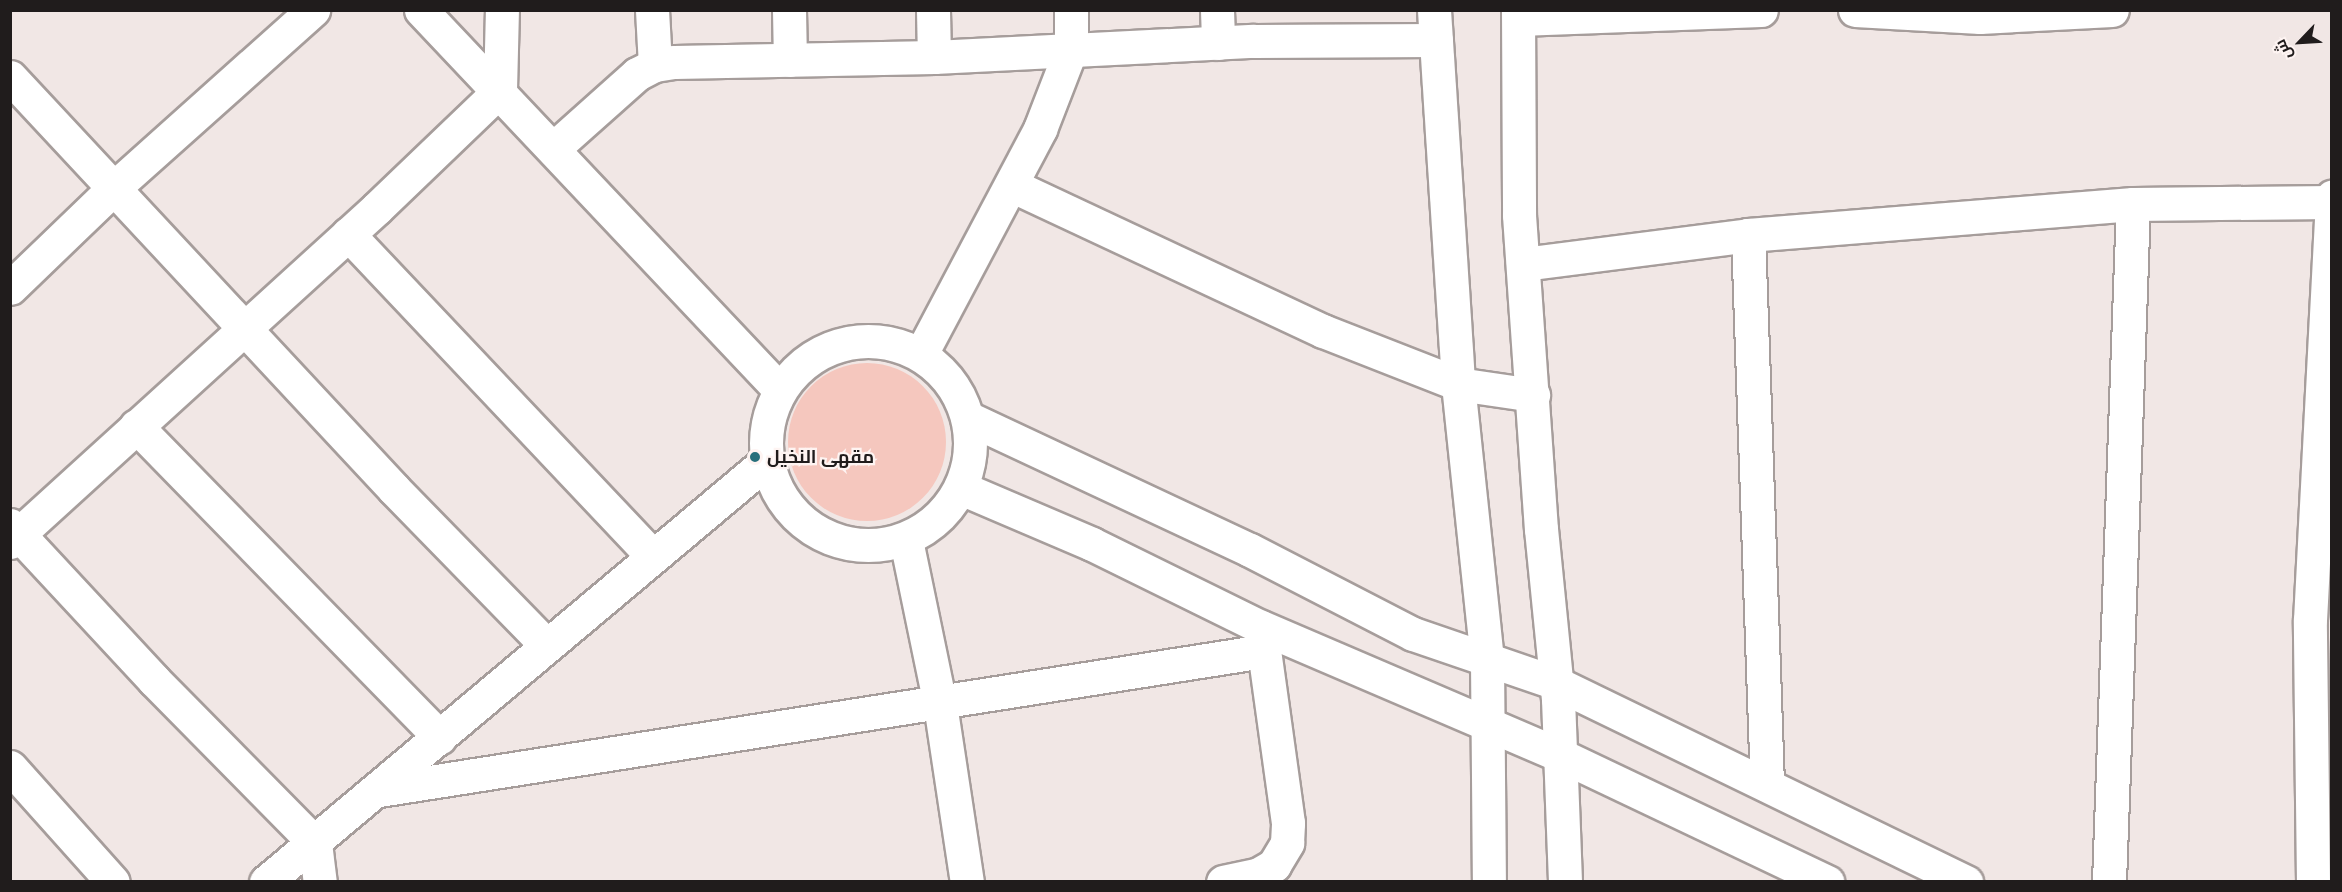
<!DOCTYPE html>
<html>
<head>
<meta charset="utf-8">
<style>
	body { margin:0 }
	#map { position:relative; width:2342px; height:892px; overflow:hidden; background:#f1e7e5; font-family:"Times New Roman",Cairo,serif }
	div>[style] { position:absolute }
	[style*='--x'] { left:calc(var(--x)*1px); top:calc(var(--y)*1px); width:calc(var(--w)*1px); rotate:calc(var(--a)*1deg) }
	.green>* { inset:0; background:#f5c7be }
	.round { border-radius:50% }
	.roads { filter:drop-shadow(2px 0 #a69d9b) drop-shadow(-2px 0 #a69d9b) drop-shadow(0 2px #a69d9b) drop-shadow(0 -2px #a69d9b) }
	.street>* { height:33px; margin:-16.5px; padding:0 16.5px; transform-origin:16.5px; border-radius:16.5px; background:#fff }
	.street>.ring { margin:-16.5px; padding:0; box-sizing:content-box; background:none; border:33px solid #fff; border-radius:50% }
	.dots>* { width:16px; height:16px; translate:-50% -50%; box-sizing:border-box; border:3px solid #fef4f2; border-radius:50% }
	span { translate:-50% -50%; white-space:nowrap; text-align:center; line-height:1.15; -webkit-text-stroke:4.5px #fef4f2; paint-order:stroke }
	.poi-label { font-size:18px; color:#201c1c; font-weight:700 }
	.left { translate:0 -50%; text-align:left }
	.frame { position:absolute; inset:0; border:12px solid #201c1c; pointer-events:none }
	.north { position:absolute; left:2270px; top:12px; width:60px; height:60px; -webkit-text-stroke:4px #fef4f2; paint-order:stroke; rotate:245deg; font-size:16px; font-weight:700; line-height:24px; text-align:center; color:#201c1c }
	.north::after { content:''; display:block; margin:auto; width:21px; height:27px; background:#201c1c; clip-path:polygon(50% 0,100% 100%,50% 72%,0 100%) }
</style>
</head>
<body>
<div id="map">
	<div class="green">
		<div class="round" style="left:788px;top:363px;width:158px;height:158px"></div>
	</div>
	<div class="roads">
		<div class="street">
			<div style="--x:421;--y:10;--w:521;--a:46.63"></div>
			<div style="--x:652;--y:10;--w:55;--a:86.9"></div>
			<div style="--x:789;--y:10;--w:50;--a:88.9"></div>
			<div style="--x:933;--y:10;--w:47;--a:88.8"></div>
			<div style="--x:1217;--y:10;--w:33;--a:88"></div>
			<div style="--x:1434;--y:10;--w:375;--a:86.3"></div>
			<div style="--x:1458;--y:384;--w:279;--a:84"></div>
			<div style="--x:1487;--y:661;--w:221;--a:89.5"></div>
			<div style="--x:1518;--y:10;--w:205;--a:89.7"></div>
			<div style="--x:1519;--y:215;--w:315;--a:86"></div>
			<div style="--x:1541;--y:529;--w:171;--a:84.3"></div>
			<div style="--x:1558;--y:699;--w:183;--a:87.8"></div>
			<div style="--x:1855;--y:10;--w:125;--a:3.2"></div>
			<div style="--x:1980;--y:17;--w:132;--a:-3"></div>
			<div style="--x:1519;--y:19;--w:242;--a:-2.1"></div>
			<div style="--x:10;--y:77;--w:563;--a:47.01"></div>
			<div style="--x:394;--y:489;--w:218;--a:45.7"></div>
			<div style="--x:554;--y:148;--w:111;--a:-41.7"></div>
			<div style="--x:637;--y:74;--w:20;--a:-27"></div>
			<div style="--x:655;--y:65;--w:19;--a:-9"></div>
			<div style="--x:674;--y:62;--w:260;--a:-1.1"></div>
			<div style="--x:934;--y:57;--w:320;--a:-2.9"></div>
			<div style="--x:1254;--y:41;--w:182;--a:-0.3"></div>
			<div style="--x:1011;--y:185;--w:344;--a:25.1"></div>
			<div style="--x:1323;--y:331;--w:145;--a:21.4"></div>
			<div style="--x:1458;--y:384;--w:76;--a:8.3"></div>
			<div style="--x:348;--y:234;--w:443;--a:46.6"></div>
			<div style="--x:1748;--y:235;--w:550;--a:88.02"></div>
			<div style="--x:1523;--y:264;--w:227;--a:-7.3"></div>
			<div style="--x:1748;--y:235;--w:386;--a:-4.6"></div>
			<div style="--x:2133;--y:204;--w:199;--a:-0.6"></div>
			<div style="--x:10;--y:288;--w:146;--a:-43.9"></div>
			<div style="--x:115;--y:187;--w:266;--a:-41.8"></div>
			<div class="ring" style="left:766px;top:341px;width:171px;height:171px"></div>
			<div style="--x:921;--y:354;--w:255;--a:-62.1"></div>
			<div style="--x:1040;--y:129;--w:86;--a:-68.8"></div>
			<div style="--x:1071;--y:49;--w:39;--a:-90"></div>
			<div style="--x:968;--y:418;--w:311;--a:25.1"></div>
			<div style="--x:1250;--y:550;--w:183;--a:27.3"></div>
			<div style="--x:1413;--y:634;--w:151;--a:18.9"></div>
			<div style="--x:1556;--y:683;--w:456;--a:25.9"></div>
			<div style="--x:136;--y:426;--w:435;--a:45.7"></div>
			<div style="--x:961;--y:488;--w:142;--a:23.1"></div>
			<div style="--x:1092;--y:544;--w:188;--a:26.2"></div>
			<div style="--x:1261;--y:627;--w:325;--a:23.2"></div>
			<div style="--x:1560;--y:755;--w:296;--a:25.4"></div>
			<div style="--x:10;--y:525;--w:212;--a:47.1"></div>
			<div style="--x:154;--y:680;--w:229;--a:45.4"></div>
			<div style="--x:315;--y:843;--w:39;--a:83"></div>
			<div style="--x:906;--y:540;--w:167;--a:78.3"></div>
			<div style="--x:940;--y:704;--w:180;--a:81.4"></div>
			<div style="--x:10;--y:542;--w:496;--a:-42.3"></div>
			<div style="--x:377;--y:208;--w:170;--a:-43.8"></div>
			<div style="--x:500;--y:90;--w:80;--a:-88.6"></div>
			<div style="--x:10;--y:767;--w:154;--a:48.2"></div>
			<div style="--x:379;--y:790;--w:896;--a:-8.93"></div>
			<div style="--x:266;--y:882;--w:653;--a:-40.03"></div>
			<div style="--x:1223;--y:882;--w:35;--a:-12"></div>
			<div style="--x:1257;--y:875;--w:20;--a:-30"></div>
			<div style="--x:1274;--y:865;--w:26;--a:-59"></div>
			<div style="--x:1287;--y:843;--w:20;--a:-87"></div>
			<div style="--x:1288;--y:823;--w:196;--a:-97.9"></div>
			<div style="--x:2109;--y:882;--w:678;--a:-87.97"></div>
			<div style="--x:2313;--y:882;--w:262;--a:-90.7"></div>
			<div style="--x:2310;--y:620;--w:424;--a:-87"></div>
		</div>
	</div>
	<div class="dots">
		<div style="left:755px;top:457px;background:#276f7b"></div>
	</div>
	<div class="poi-label">
		<span class="left" style="left:767px;top:457px">مقهى النخيل</span>
	</div>
	<div class="frame"></div>
	<div class="north">ش</div>
</div>
</body>
</html>
